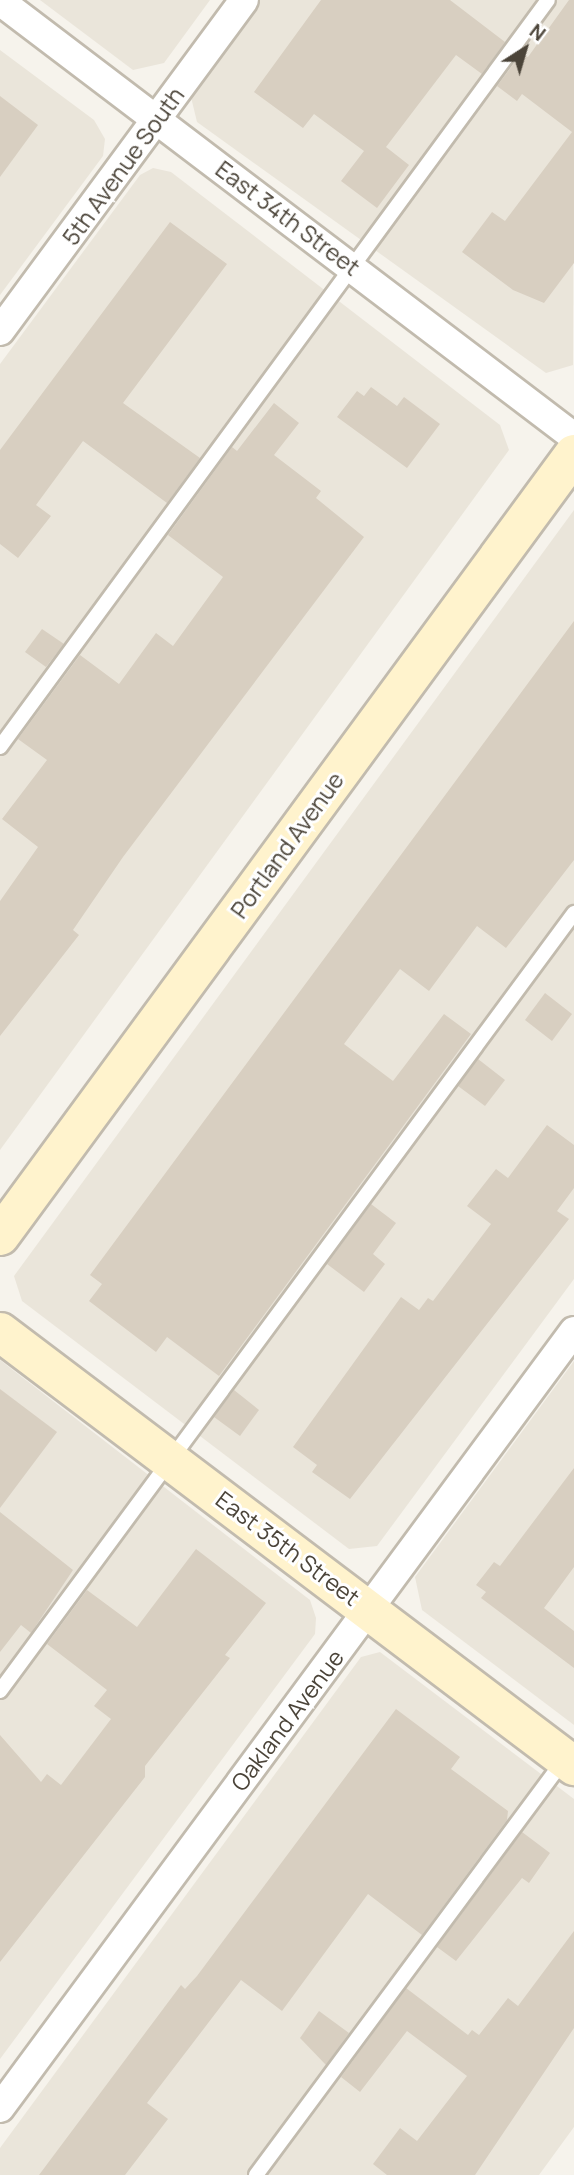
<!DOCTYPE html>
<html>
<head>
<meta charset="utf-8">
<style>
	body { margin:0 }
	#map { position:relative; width:574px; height:2175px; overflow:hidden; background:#f6f3ec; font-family:Manrope,sans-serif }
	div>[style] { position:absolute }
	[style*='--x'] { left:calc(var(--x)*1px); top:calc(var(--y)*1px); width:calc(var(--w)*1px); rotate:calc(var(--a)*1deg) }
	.residential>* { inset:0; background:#eae5da }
	.building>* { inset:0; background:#d8cfc1 }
	.roads { filter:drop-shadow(2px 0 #c2bbae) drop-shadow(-2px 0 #c2bbae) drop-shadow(0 2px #c2bbae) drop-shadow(0 -2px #c2bbae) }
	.lane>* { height:14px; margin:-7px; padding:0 7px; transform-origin:7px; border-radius:7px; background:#fff }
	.street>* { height:28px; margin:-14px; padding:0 14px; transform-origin:14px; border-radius:14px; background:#fff }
	.secondary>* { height:38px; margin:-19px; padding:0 19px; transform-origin:19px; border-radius:19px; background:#fff3cd }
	span { translate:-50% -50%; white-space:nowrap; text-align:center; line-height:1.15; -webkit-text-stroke:6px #fff; paint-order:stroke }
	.street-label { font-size:23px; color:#4b4439 }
	.north { position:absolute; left:490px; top:14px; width:70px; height:70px; -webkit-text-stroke:5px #fff; paint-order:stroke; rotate:37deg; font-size:19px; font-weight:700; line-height:28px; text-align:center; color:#4b4439 }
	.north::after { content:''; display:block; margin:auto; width:24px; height:32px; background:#4b4439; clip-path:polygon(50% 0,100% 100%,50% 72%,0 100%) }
</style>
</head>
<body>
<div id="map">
	<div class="residential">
		<div style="clip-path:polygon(40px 0,210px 0,164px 63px,133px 70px)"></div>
		<div style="clip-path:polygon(260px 0,574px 0,573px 365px,546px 373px,197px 122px,190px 93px)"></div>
		<div style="clip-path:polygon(0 50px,94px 120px,105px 139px,103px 156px,0 295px)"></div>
		<div style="clip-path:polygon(153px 168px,171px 172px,500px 425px,509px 450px,0 1150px,0 364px,140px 175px)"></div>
		<div style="clip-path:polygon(574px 510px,574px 1279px,377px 1546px,349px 1549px,22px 1301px,14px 1276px)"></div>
		<div style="clip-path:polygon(0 1360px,310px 1600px,316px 1618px,315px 1634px,0 2059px)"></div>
		<div style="clip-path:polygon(574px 1361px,574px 1725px,422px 1610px,415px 1577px)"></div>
		<div style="clip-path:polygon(380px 1652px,574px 1799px,574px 2127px,539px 2175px,0 2175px,0 2148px,361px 1657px)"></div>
	</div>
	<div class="building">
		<div style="clip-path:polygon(321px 0,450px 0,505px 42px,482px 74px,456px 55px,386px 147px,409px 165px,377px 208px,341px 181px,364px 151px,314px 114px,303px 128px,254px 92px)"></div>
		<div style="clip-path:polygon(569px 0,574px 0,574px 263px,544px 303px,513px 290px,462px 252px,492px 212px,505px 221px,572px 132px,522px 94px,517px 101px,497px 86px,521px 54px,528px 57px)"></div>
		<div style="clip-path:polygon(0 96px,38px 125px,0 177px)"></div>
		<div style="clip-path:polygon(170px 222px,227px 264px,123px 403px,200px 458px,167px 503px,83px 441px,36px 505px,51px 516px,18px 558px,0 544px,0 450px)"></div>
		<div style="clip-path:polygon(371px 387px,397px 406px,404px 397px,440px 424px,407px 468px,337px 417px,357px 391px,364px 396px)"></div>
		<div style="clip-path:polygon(274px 403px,299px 423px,274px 455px,321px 491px,316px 498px,364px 537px,123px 857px,73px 930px,79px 935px,0 1036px,0 901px,38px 847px,2px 819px,47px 760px,18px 739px,80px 655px,119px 684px,156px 633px,173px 646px,223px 577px,168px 535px,232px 447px,237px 451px)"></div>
		<div style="clip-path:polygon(574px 621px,574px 860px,506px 948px,477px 926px,429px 991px,400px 969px,344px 1044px,393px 1081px,444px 1014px,471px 1034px,219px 1376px,167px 1337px,156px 1352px,89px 1301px,102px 1284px,90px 1275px)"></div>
		<div style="clip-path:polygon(42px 629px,64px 644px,46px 667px,25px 652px)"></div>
		<div style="clip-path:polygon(545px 993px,572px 1014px,552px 1041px,525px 1020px)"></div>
		<div style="clip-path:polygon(478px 1059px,505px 1080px,485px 1106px,458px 1086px)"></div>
		<div style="clip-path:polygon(547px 1125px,574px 1145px,574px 1188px,557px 1211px,569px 1219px,350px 1499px,312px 1472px,317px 1465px,293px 1447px,401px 1297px,419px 1310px,428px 1298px,433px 1301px,491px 1224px,467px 1206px,496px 1169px,508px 1178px)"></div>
		<div style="clip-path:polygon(371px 1204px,396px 1223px,373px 1254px,385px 1264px,364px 1292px,327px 1264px)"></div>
		<div style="clip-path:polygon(0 1389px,57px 1432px,0 1508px)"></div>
		<div style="clip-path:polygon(234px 1390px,259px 1410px,240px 1436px,214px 1417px)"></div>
		<div style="clip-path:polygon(574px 1468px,574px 1567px,544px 1608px,574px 1631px,574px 1668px,481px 1598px,486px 1592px,476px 1585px,494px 1562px,500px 1566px)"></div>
		<div style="clip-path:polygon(0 1512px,73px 1570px,31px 1633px,21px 1625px,0 1652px)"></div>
		<div style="clip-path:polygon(196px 1549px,266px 1603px,225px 1655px,230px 1658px,145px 1766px,145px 1777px,0 1962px,0 1735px,41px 1782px,47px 1774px,61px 1785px,111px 1719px,94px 1706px,107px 1690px,47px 1644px,87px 1590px,137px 1627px)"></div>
		<div style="clip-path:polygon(396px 1709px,460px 1757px,451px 1769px,508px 1811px,507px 1820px,422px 1935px,368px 1894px,282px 2011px,241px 1980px,147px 2103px,168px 2119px,125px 2175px,39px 2175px,181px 1985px,185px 1989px,197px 1976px)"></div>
		<div style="clip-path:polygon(522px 1832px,550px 1853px,529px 1883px,522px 1878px,456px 1961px,437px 1947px)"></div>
		<div style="clip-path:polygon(574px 1931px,574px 2028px,475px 2175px,387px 2175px,373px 2164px,400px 2128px,417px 2141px,467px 2076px,407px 2031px,360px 2092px,341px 2077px,406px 1988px,468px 2035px,472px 2030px,479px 2035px,508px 1998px,518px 2006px)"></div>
		<div style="clip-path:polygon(319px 2011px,349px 2033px,326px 2065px,300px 2038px)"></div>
	</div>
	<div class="roads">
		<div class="lane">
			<div style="--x:0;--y:747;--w:926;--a:-53.74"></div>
			<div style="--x:0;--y:1691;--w:967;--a:-53.58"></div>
			<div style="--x:256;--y:2175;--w:515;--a:-53.44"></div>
		</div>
		<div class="street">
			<div style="--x:0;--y:1;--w:721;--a:37.22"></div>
			<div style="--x:0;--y:331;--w:411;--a:-53.6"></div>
			<div style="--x:0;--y:2108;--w:966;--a:-53.55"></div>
		</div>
		<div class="secondary">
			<div style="--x:0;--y:1236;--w:970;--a:-53.72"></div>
			<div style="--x:0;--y:1332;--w:720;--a:37.09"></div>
		</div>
	</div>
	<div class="street-label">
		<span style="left:123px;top:166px;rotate:-54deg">5th Avenue South</span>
		<span style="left:288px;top:218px;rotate:37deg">East 34th Street</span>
		<span style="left:287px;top:845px;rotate:-54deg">Portland Avenue</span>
		<span style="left:288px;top:1548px;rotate:37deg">East 35th Street</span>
		<span style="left:287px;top:1720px;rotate:-53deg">Oakland Avenue</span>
	</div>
	<div class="north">N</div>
</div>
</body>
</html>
